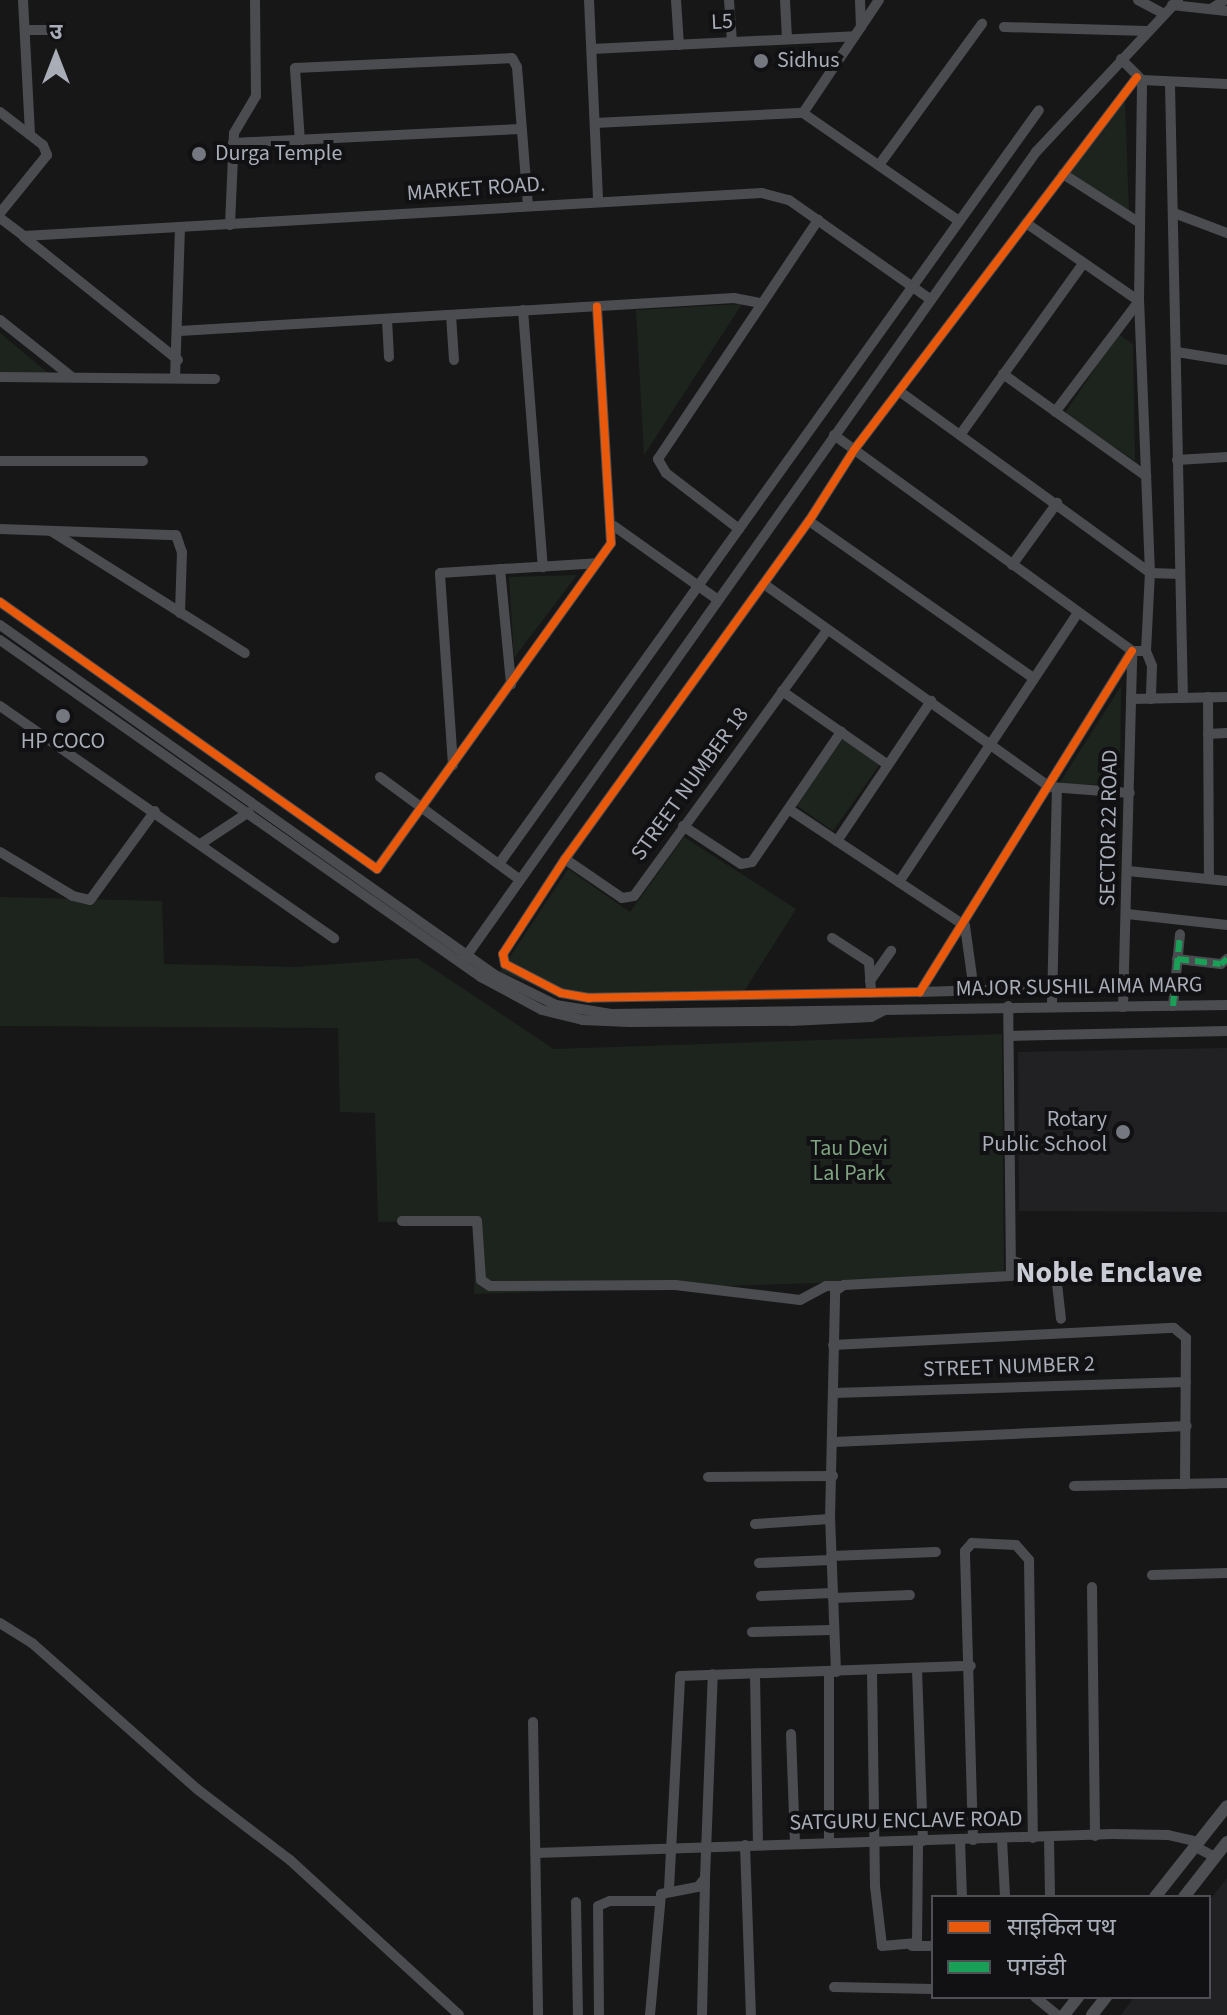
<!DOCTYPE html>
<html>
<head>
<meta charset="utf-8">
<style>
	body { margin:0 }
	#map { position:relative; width:1227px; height:2015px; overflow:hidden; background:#171717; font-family:"Source Sans 3","Noto Sans Devanagari",sans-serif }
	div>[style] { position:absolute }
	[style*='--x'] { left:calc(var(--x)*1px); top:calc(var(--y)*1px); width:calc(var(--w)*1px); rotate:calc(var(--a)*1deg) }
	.built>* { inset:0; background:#212123 }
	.green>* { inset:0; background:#1d241e }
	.minor>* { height:10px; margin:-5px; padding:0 5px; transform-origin:5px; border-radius:5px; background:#4b4c50 }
	.major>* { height:12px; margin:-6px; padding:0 6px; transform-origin:6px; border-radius:6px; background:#4d4f52 }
	.quiet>* { height:6px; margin-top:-3px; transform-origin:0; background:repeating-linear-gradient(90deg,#1a9f57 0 12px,transparent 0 18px) }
	.cycleway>* { height:8px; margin:-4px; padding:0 4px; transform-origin:4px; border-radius:4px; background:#e8590c }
	.dots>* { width:22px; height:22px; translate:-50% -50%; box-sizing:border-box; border:4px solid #111113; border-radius:50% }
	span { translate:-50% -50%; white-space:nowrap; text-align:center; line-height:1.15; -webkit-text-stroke:8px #111113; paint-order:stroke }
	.street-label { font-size:22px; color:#a8adb8 }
	.poi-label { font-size:22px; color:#a8adb8 }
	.left { translate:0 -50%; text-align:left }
	.right { translate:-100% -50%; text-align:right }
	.park-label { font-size:22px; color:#7fa381 }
	.district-label { font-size:30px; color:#c9ccd4; font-weight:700 }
	.legend { position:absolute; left:931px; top:1895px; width:280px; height:104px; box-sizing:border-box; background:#111113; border:2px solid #4d4f55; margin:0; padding:10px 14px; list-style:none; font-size:24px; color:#a8adb8 }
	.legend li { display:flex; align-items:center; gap:16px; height:40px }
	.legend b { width:40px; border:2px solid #4d4f55 }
	.north { position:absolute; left:16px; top:16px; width:80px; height:80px; -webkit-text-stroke:6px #111113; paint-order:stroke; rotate:0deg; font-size:22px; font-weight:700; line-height:32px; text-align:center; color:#a8adb8 }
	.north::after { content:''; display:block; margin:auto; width:28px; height:36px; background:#a8adb8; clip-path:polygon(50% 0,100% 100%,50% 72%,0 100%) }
</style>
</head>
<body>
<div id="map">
	<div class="built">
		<div style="clip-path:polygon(1227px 1048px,1227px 1212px,1019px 1211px,1018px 1052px)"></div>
		<div style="clip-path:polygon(1227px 1878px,1227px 2015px,1121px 2015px,1134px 1997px,1209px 1997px,1209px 1901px)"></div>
	</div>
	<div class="green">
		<div style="clip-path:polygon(1125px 101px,1129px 215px,1068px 173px)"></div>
		<div style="clip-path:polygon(742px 304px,644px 455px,636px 310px)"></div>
		<div style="clip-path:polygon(0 333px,48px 373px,0 373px)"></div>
		<div style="clip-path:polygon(1118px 334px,1133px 344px,1135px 461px,1065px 413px)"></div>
		<div style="clip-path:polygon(577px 575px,514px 658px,509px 577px)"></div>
		<div style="clip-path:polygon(1121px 686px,1120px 785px,1059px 784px)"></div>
		<div style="clip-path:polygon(843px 739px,880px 764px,833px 831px,796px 805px)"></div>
		<div style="clip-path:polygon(684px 837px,796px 909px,738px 1001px,631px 1001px,561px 994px,500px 972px,568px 869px,630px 912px)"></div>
		<div style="clip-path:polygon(0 897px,162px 901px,164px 964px,295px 967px,417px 958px,554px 1049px,1002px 1034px,1004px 1277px,474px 1294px,476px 1220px,378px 1222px,375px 1113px,340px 1112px,338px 1028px,0 1026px)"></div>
	</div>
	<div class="minor">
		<div style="--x:23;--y:0;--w:135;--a:87"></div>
		<div style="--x:589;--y:0;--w:201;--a:87.4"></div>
		<div style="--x:676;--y:0;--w:45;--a:86.2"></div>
		<div style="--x:729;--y:0;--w:42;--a:85.9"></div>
		<div style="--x:785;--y:0;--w:39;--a:87"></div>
		<div style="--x:860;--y:0;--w:27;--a:88"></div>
		<div style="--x:1138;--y:0;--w:30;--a:28"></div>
		<div style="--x:1172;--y:5;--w:55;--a:6.2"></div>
		<div style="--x:1211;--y:9;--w:17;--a:-33"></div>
		<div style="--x:1004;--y:27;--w:143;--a:1.6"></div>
		<div style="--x:25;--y:30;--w:23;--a:0"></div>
		<div style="--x:592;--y:49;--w:263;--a:-2.8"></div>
		<div style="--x:1121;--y:59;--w:30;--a:45"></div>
		<div style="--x:1142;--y:80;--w:85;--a:2.7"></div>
		<div style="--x:1170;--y:84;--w:614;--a:88.79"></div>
		<div style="--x:0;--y:112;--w:54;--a:37.5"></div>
		<div style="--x:43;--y:145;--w:11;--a:68"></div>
		<div style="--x:47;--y:155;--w:75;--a:129"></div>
		<div style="--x:803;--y:113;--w:136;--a:-56.1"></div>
		<div style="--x:595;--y:123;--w:208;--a:-2.8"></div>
		<div style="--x:803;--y:113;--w:190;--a:34.7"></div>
		<div style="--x:300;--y:142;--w:74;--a:-93.9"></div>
		<div style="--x:295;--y:68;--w:217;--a:-2.6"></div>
		<div style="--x:512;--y:58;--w:10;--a:61"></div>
		<div style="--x:517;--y:67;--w:139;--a:85.5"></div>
		<div style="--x:233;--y:143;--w:289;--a:-2.8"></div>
		<div style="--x:879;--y:165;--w:175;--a:-53.9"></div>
		<div style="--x:1063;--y:174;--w:91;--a:32.5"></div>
		<div style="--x:1174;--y:213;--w:57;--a:20.7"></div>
		<div style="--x:0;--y:218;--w:30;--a:37"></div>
		<div style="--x:24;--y:236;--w:739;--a:-3.33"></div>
		<div style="--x:762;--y:193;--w:28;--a:15"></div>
		<div style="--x:789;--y:200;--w:172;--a:35.1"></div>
		<div style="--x:1026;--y:223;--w:137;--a:34.6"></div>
		<div style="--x:1139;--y:301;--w:139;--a:127.1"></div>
		<div style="--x:230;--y:225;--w:92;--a:-87.5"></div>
		<div style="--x:234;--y:133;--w:43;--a:-59.3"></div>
		<div style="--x:256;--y:96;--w:96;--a:-90.6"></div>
		<div style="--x:24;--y:237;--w:197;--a:38.6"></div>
		<div style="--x:523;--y:310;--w:258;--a:85.6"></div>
		<div style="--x:451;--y:315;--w:45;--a:86.2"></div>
		<div style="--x:387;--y:319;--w:38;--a:87"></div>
		<div style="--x:0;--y:320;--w:92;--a:38.4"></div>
		<div style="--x:179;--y:331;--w:556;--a:-3.4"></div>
		<div style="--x:734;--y:298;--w:26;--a:11"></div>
		<div style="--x:1177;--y:352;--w:51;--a:9.1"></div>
		<div style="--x:1003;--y:374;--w:176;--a:35.5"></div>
		<div style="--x:0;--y:377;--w:215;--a:0.5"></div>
		<div style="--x:175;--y:378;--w:151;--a:-88.1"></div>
		<div style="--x:899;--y:391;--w:310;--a:35.9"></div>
		<div style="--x:1150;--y:573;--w:30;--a:2"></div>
		<div style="--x:834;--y:435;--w:368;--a:35.9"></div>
		<div style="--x:1132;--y:651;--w:14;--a:0"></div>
		<div style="--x:1146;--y:651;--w:78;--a:-87.1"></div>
		<div style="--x:1150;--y:573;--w:272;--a:-92.3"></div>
		<div style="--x:1139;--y:301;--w:221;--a:-89.2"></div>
		<div style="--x:960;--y:435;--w:209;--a:-54.3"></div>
		<div style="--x:1177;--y:460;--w:50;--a:-3.4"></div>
		<div style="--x:0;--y:461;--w:143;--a:0"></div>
		<div style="--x:809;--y:521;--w:274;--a:35"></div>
		<div style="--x:614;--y:526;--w:128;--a:35.4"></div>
		<div style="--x:0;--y:529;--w:176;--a:2"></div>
		<div style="--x:176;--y:535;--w:18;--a:71"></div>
		<div style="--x:182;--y:552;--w:61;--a:91.9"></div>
		<div style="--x:739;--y:529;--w:92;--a:-142.5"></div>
		<div style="--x:666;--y:473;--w:16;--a:-120"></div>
		<div style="--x:658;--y:459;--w:288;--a:-56.2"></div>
		<div style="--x:51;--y:531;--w:229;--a:32.2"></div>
		<div style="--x:1012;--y:565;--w:77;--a:-54"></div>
		<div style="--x:500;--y:569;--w:116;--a:84.5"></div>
		<div style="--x:764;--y:584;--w:351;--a:35.4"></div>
		<div style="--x:1050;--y:787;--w:80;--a:4.3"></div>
		<div style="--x:0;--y:602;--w:462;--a:35.3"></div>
		<div style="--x:377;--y:869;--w:401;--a:-54.3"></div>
		<div style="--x:611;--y:543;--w:237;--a:-93.4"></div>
		<div style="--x:0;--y:625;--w:606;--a:35.26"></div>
		<div style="--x:495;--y:975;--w:68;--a:26.2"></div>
		<div style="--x:556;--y:1005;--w:56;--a:9.3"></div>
		<div style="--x:611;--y:1014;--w:616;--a:-0.84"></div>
		<div style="--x:0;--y:640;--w:587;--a:35.02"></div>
		<div style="--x:481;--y:977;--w:69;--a:28.4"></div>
		<div style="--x:542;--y:1010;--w:42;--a:13.7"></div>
		<div style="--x:583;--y:1020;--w:46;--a:2.5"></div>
		<div style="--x:629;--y:1022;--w:162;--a:-0.4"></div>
		<div style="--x:791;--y:1021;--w:80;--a:-2.9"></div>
		<div style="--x:871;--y:1017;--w:13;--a:-27"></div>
		<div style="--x:1132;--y:651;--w:402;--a:121.9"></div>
		<div style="--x:920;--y:992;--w:331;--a:179"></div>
		<div style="--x:589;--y:998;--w:28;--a:-170"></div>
		<div style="--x:561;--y:993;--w:63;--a:-152.6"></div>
		<div style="--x:505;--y:964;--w:10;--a:-101"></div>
		<div style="--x:503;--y:954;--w:113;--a:-56.9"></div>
		<div style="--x:565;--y:859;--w:417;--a:-54.2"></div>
		<div style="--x:809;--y:521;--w:84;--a:-57.6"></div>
		<div style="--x:854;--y:450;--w:468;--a:-52.8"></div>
		<div style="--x:1146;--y:651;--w:16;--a:68"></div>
		<div style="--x:1152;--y:666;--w:33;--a:92"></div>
		<div style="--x:782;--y:691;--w:129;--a:34.9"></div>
		<div style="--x:1208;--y:697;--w:182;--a:89.7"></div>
		<div style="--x:1131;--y:699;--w:96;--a:-1.2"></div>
		<div style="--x:0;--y:706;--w:407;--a:34.8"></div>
		<div style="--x:1208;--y:734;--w:19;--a:-3"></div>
		<div style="--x:453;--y:765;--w:192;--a:-93.9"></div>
		<div style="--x:440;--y:573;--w:157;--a:-3.6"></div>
		<div style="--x:380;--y:777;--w:172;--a:36.3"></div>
		<div style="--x:790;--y:810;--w:210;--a:33.5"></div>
		<div style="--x:965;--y:926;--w:66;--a:82.1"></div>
		<div style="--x:683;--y:826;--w:69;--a:33.2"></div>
		<div style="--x:741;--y:864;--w:11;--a:-10"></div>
		<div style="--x:752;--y:862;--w:158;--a:-55.6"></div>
		<div style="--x:837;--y:841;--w:169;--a:-56.1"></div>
		<div style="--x:202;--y:843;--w:56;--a:-33.4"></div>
		<div style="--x:0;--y:852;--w:85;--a:31.1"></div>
		<div style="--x:73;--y:896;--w:17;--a:13"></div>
		<div style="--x:90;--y:900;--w:110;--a:-53.9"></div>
		<div style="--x:565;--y:859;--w:69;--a:34.4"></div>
		<div style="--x:622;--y:898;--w:12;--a:-9"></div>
		<div style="--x:634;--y:896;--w:329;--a:-54"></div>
		<div style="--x:499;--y:864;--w:927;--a:-54.39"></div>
		<div style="--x:1128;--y:871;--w:100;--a:5.8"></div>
		<div style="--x:899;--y:882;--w:323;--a:-56.4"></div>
		<div style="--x:1127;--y:914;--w:101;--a:6.3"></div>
		<div style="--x:832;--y:938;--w:44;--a:33"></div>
		<div style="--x:869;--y:962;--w:31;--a:86"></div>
		<div style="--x:1177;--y:959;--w:44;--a:6.5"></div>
		<div style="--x:1221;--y:964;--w:8;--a:-40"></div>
		<div style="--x:462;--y:962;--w:993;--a:-54.68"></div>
		<div style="--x:1036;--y:152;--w:208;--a:-46.9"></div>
		<div style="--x:870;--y:981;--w:37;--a:-55"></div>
		<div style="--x:920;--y:992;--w:132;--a:-1.7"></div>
		<div style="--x:1052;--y:1005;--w:216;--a:-88.7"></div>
		<div style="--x:1173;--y:1006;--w:72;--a:-84.4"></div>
		<div style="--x:1123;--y:1007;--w:354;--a:-88.5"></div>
		<div style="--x:1009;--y:1036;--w:218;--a:-1.3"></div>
		<div style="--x:402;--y:1221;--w:75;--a:0"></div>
		<div style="--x:477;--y:1221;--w:59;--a:86.1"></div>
		<div style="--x:481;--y:1280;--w:11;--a:34"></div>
		<div style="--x:490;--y:1286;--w:185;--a:-0.3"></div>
		<div style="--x:675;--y:1285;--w:126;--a:6.8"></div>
		<div style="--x:800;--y:1300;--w:30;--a:-28"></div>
		<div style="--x:826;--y:1286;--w:14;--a:0"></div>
		<div style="--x:1013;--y:1261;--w:45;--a:18"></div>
		<div style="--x:1056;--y:1275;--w:44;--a:83.5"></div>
		<div style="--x:833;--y:1345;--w:341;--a:-2.9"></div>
		<div style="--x:1174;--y:1328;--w:16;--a:40"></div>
		<div style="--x:1186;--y:1338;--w:146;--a:90.4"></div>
		<div style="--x:834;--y:1393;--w:352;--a:-1.8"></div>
		<div style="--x:834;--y:1442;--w:353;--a:-2.6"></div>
		<div style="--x:708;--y:1477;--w:125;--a:-0.5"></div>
		<div style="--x:1074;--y:1486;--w:153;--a:-1.1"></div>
		<div style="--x:755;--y:1524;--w:75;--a:-3.8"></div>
		<div style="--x:831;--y:1556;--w:105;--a:-2.2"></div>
		<div style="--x:759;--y:1563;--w:72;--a:-2.4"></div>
		<div style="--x:1152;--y:1575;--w:75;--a:-1.5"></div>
		<div style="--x:1092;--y:1587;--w:249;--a:89.3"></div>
		<div style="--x:761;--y:1596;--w:71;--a:-2.4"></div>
		<div style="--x:833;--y:1598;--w:77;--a:-2.2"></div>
		<div style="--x:0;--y:1623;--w:38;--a:32"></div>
		<div style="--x:32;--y:1643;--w:220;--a:41.5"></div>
		<div style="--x:197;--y:1789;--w:117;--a:37.4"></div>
		<div style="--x:290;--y:1860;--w:229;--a:42.5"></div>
		<div style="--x:752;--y:1632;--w:79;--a:-1.5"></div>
		<div style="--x:917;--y:1669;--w:172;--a:88"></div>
		<div style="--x:872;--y:1671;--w:215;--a:89.2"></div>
		<div style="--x:875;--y:1886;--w:60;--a:83.3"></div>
		<div style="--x:882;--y:1946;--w:35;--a:-5"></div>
		<div style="--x:917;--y:1943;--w:102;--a:-89.4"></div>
		<div style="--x:836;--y:1672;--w:153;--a:-92.2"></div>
		<div style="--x:830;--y:1519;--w:228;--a:-88.7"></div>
		<div style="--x:835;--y:1291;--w:11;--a:-34"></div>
		<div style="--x:844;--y:1285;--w:167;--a:-3.1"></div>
		<div style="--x:1011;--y:1276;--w:270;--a:-90.6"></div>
		<div style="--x:829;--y:1673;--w:170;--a:90"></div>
		<div style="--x:755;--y:1674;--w:171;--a:89"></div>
		<div style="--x:533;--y:1722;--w:293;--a:89"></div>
		<div style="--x:791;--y:1734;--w:110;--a:87.9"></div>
		<div style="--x:1049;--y:1838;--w:59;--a:89"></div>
		<div style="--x:1002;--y:1839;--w:58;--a:87"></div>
		<div style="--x:960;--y:1840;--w:57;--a:88"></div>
		<div style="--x:973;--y:1840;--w:289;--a:-91.6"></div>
		<div style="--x:965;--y:1551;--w:11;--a:-49"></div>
		<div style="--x:972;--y:1543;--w:44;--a:2.6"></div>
		<div style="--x:1016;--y:1545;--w:20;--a:49"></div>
		<div style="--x:1029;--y:1560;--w:278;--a:89.2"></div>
		<div style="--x:745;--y:1845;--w:170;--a:88"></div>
		<div style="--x:1194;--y:1846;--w:24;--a:28"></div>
		<div style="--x:536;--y:1853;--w:577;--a:-1.89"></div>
		<div style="--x:1113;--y:1834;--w:55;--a:1"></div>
		<div style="--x:1168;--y:1835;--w:31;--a:13"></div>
		<div style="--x:669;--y:1889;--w:213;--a:-87"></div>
		<div style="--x:680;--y:1676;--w:291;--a:-2"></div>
		<div style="--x:576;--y:1902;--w:113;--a:89"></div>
		<div style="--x:912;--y:1946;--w:21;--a:0"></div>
		<div style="--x:834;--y:1987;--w:99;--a:1.2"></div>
		<div style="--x:1035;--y:1997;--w:28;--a:39"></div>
		<div style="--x:599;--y:2015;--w:109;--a:-90.5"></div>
		<div style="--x:598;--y:1906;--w:13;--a:-23"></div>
		<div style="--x:610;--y:1901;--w:49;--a:0"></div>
		<div style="--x:650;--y:2015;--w:121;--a:-84.8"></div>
		<div style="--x:661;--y:1894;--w:38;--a:-11"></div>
		<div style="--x:698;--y:1887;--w:11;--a:-52"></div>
		<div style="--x:705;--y:1878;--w:204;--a:-87.8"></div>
		<div style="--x:702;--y:2015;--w:133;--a:-88.7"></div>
	</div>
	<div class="major">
		<div style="--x:1155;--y:1897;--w:116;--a:-51.6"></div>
		<div style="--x:1184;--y:1897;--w:70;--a:-52"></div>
		<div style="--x:1064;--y:2015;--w:23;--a:-52"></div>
		<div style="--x:1092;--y:2015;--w:23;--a:-52"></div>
	</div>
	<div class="quiet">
		<div style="--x:1177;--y:959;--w:44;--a:6.5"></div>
		<div style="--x:1221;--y:964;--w:8;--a:-40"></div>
		<div style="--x:1173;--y:1006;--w:72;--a:-84.4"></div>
	</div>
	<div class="cycleway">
		<div style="--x:0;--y:602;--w:462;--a:35.3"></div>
		<div style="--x:377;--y:869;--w:401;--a:-54.3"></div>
		<div style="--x:611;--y:543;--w:237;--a:-93.4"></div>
		<div style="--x:1132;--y:651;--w:402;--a:121.9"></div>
		<div style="--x:920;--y:992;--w:331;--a:179"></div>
		<div style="--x:589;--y:998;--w:28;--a:-170"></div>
		<div style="--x:561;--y:993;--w:63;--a:-152.6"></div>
		<div style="--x:505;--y:964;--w:10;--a:-101"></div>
		<div style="--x:503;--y:954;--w:113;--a:-56.9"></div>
		<div style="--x:565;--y:859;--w:417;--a:-54.2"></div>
		<div style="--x:809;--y:521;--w:84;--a:-57.6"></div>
		<div style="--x:854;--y:450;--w:468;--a:-52.8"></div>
	</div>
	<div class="dots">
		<div style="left:761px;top:61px;background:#757880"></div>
		<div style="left:199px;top:154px;background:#757880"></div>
		<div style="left:63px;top:716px;background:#757880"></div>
		<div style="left:1123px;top:1132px;background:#757880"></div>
	</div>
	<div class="street-label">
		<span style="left:722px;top:22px;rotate:-3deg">L5</span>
		<span style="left:476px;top:189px;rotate:-4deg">MARKET ROAD.</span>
		<span style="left:690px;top:784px;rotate:-54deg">STREET NUMBER 18</span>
		<span style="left:1109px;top:828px;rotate:-89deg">SECTOR 22 ROAD</span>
		<span style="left:1079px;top:987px;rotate:-1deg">MAJOR SUSHIL AIMA MARG</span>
		<span style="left:1009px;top:1367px;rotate:-2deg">STREET NUMBER 2</span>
		<span style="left:906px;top:1821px;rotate:-1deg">SATGURU ENCLAVE ROAD</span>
	</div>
	<div class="poi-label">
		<span class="left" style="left:777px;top:61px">Sidhus</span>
		<span class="left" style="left:215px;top:154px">Durga Temple</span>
		<span style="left:63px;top:742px">HP COCO</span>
		<span class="right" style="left:1107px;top:1132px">Rotary<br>Public School</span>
	</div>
	<div class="park-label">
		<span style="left:849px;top:1161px">Tau Devi<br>Lal Park</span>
	</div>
	<div class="district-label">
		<span style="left:1109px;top:1273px">Noble Enclave</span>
	</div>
	<ul class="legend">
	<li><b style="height:10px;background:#e8590c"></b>साइकिल पथ</li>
	<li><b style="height:10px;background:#1a9f57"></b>पगडंडी</li>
	</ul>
	<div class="north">उ</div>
</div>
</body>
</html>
